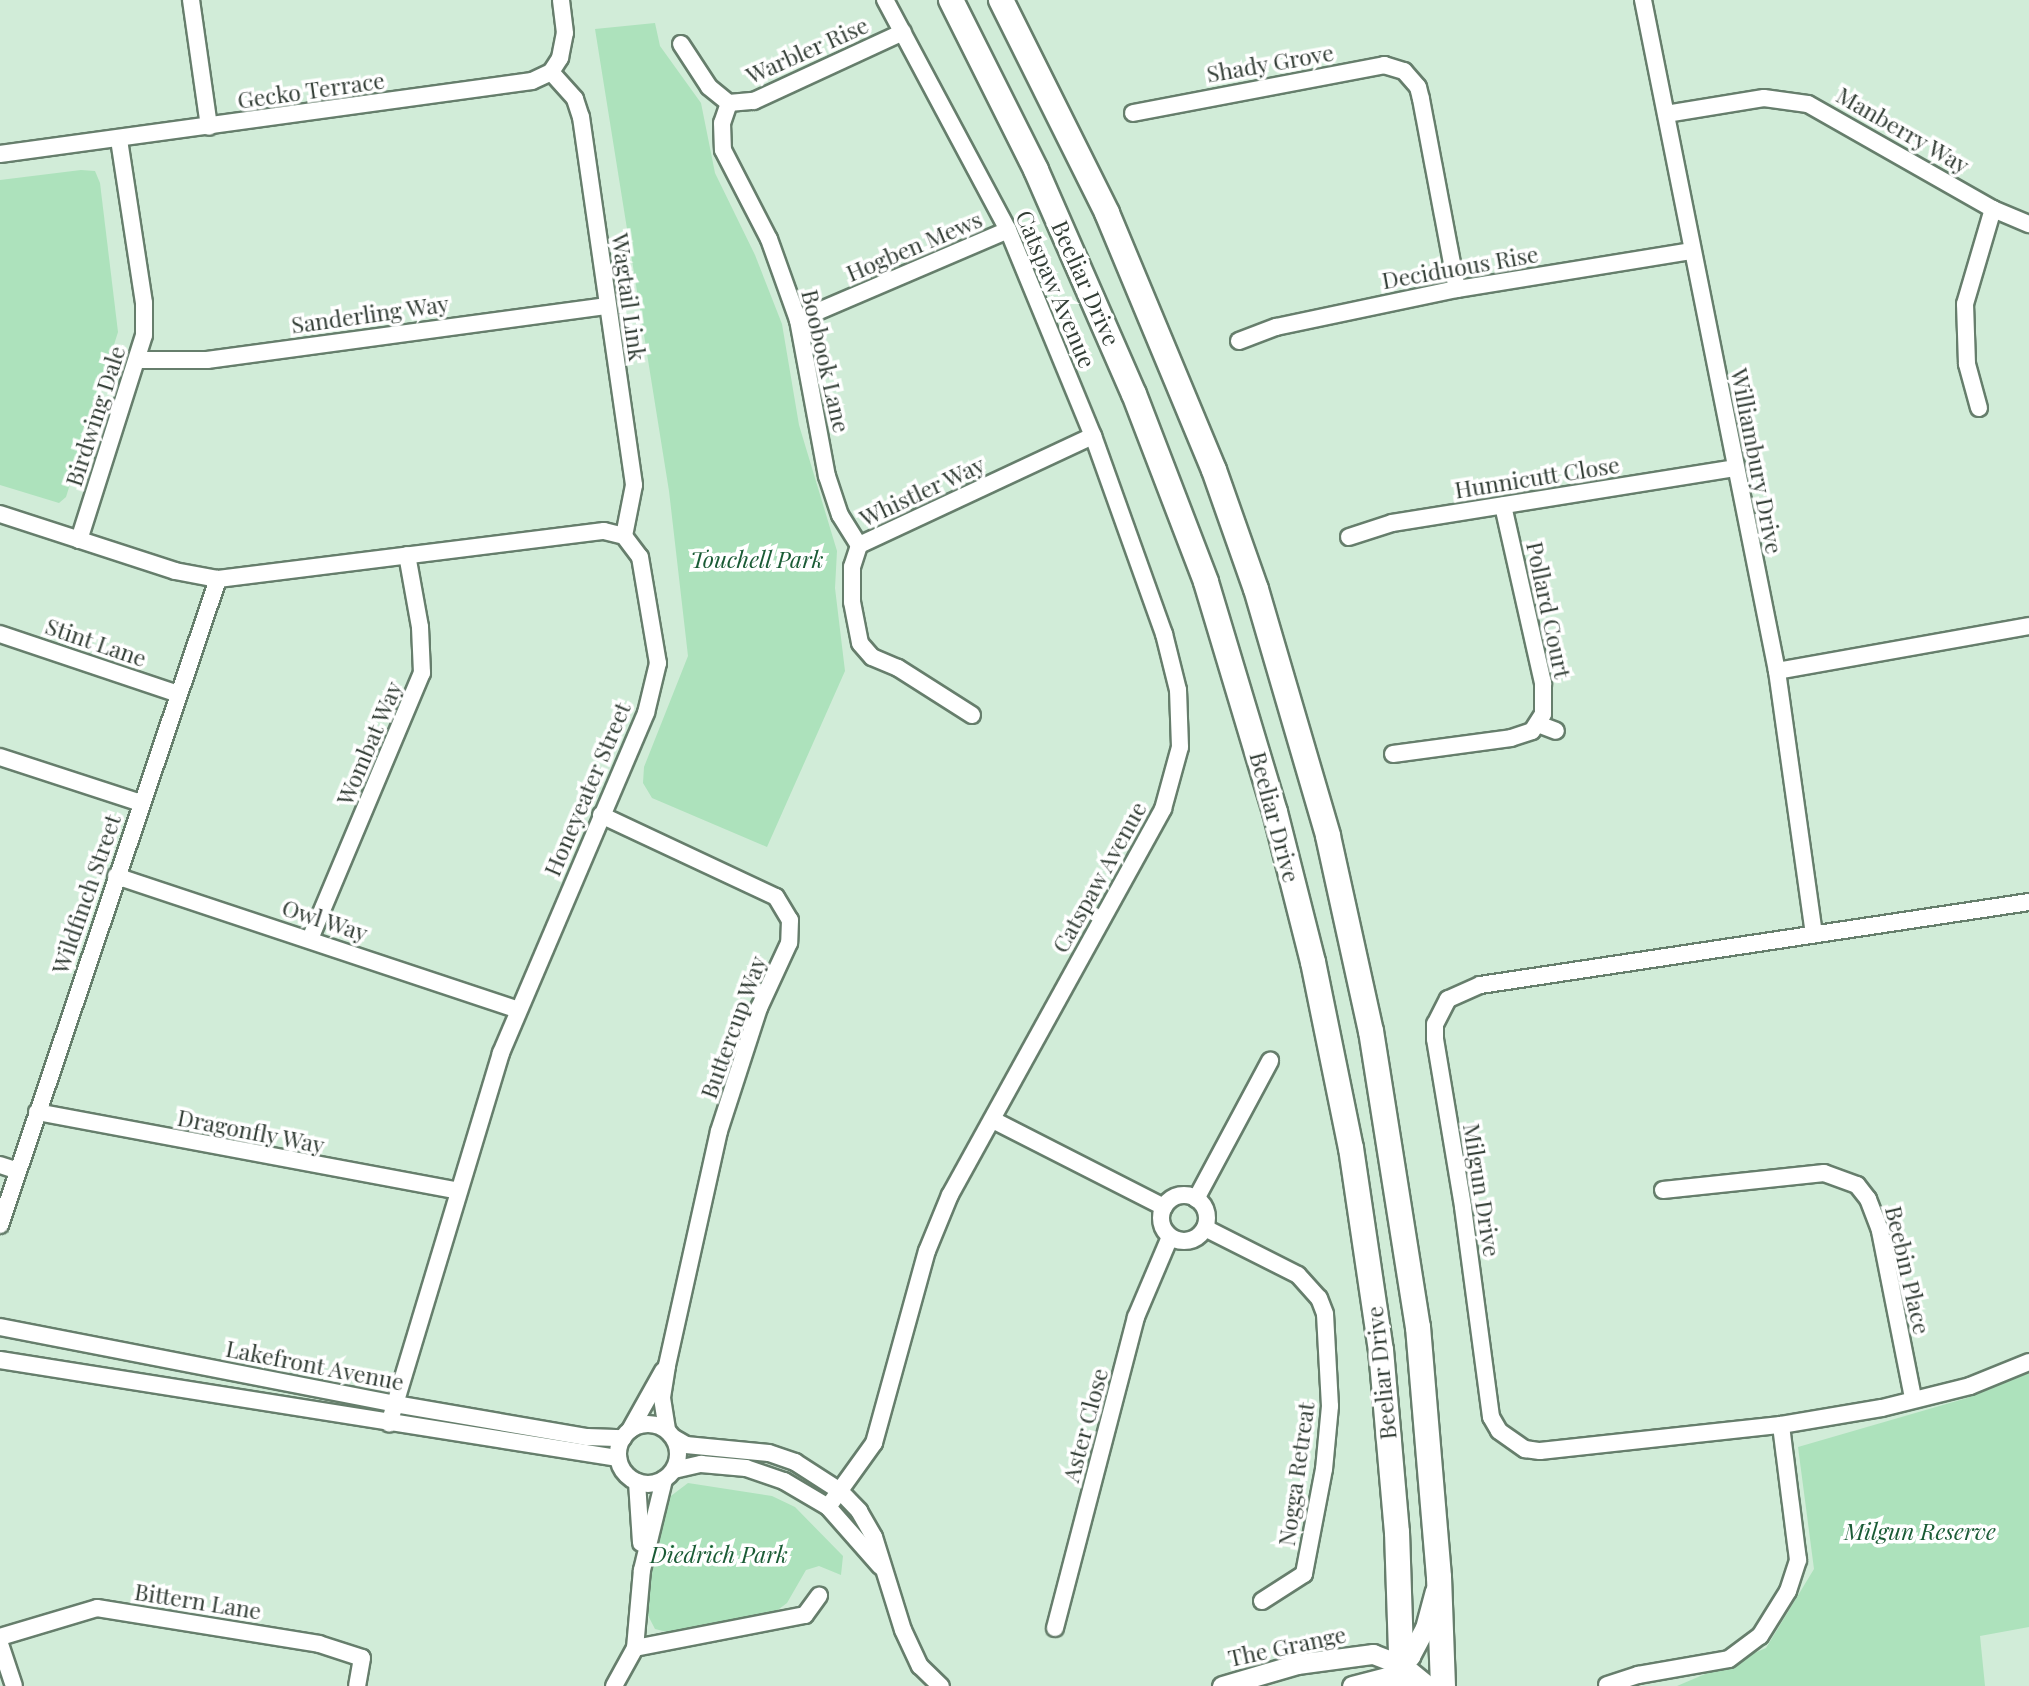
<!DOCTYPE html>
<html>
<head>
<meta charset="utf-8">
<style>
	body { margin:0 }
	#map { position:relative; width:2029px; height:1686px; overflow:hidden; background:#d1ecd8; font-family:"Playfair Display",serif }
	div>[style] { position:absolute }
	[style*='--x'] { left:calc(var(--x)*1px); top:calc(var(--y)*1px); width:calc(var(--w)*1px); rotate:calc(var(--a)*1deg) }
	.green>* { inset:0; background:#ade2bc }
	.roads { filter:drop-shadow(2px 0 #667e6c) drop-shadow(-2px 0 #667e6c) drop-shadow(0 2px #667e6c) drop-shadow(0 -2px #667e6c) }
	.minor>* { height:16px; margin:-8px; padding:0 8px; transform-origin:8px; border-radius:8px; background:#fff }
	.minor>.ring { margin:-8px; padding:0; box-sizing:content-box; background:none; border:16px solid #fff; border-radius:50% }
	.tertiary>* { height:19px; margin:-9.5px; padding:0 9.5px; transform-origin:9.5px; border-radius:9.5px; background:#fff }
	.trunk>* { height:24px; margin:-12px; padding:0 12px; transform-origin:12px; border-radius:12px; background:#fff }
	span { translate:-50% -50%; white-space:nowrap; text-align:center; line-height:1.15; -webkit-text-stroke:7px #fff; paint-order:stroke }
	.street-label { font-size:23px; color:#343f37 }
	.park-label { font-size:23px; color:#1a5b35; font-style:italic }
</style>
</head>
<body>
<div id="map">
	<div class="green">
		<div style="clip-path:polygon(655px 23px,660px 46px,701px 103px,715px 173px,755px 255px,782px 324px,799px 425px,837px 551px,835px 588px,845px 671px,767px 847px,652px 798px,643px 783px,644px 767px,688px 656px,669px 491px,595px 29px)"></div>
		<div style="clip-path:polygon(81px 170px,95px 171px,100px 183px,118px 332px,66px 497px,59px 503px,0 485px,0 180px)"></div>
		<div style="clip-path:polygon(2029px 1373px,2029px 1627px,1980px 1636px,1985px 1686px,1677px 1686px,1766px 1648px,1814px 1569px,1798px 1447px,1967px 1398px)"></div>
		<div style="clip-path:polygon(688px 1483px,772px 1496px,795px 1507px,843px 1556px,841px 1575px,819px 1566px,806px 1570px,787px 1603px,775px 1612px,667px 1632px,655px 1629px,639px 1598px,659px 1505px)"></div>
	</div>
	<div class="roads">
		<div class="minor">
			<div style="--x:191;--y:0;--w:128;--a:81.9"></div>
			<div style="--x:1643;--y:0;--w:684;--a:78.71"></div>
			<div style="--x:1777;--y:671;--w:265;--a:82"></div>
			<div style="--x:681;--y:44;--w:51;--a:56.9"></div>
			<div style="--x:709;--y:87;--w:26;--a:39"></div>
			<div style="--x:729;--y:103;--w:21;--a:109"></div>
			<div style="--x:722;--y:123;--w:27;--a:88"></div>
			<div style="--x:723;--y:150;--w:100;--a:62.7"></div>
			<div style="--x:769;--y:239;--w:86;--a:70.3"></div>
			<div style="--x:798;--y:320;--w:159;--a:79.5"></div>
			<div style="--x:827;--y:476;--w:41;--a:71.6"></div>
			<div style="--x:840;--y:515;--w:36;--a:58"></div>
			<div style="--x:551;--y:72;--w:36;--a:48"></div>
			<div style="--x:575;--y:99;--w:19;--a:72"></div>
			<div style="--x:581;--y:117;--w:372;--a:81.8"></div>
			<div style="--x:634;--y:485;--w:52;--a:101.1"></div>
			<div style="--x:729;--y:103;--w:25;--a:-5"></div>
			<div style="--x:754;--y:101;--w:164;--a:-24.8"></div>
			<div style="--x:1133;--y:113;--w:256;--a:-10.8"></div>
			<div style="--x:1384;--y:65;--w:21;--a:17"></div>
			<div style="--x:1404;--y:71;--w:21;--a:49"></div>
			<div style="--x:1418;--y:87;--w:12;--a:76"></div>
			<div style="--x:1421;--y:99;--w:193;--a:79.3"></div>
			<div style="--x:1666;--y:114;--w:99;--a:-9.3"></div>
			<div style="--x:1764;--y:98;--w:44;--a:7.8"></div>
			<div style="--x:1808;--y:104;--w:213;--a:29.6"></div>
			<div style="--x:1993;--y:209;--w:39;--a:23"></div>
			<div style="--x:0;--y:154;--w:537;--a:-7.81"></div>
			<div style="--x:532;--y:81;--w:21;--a:-25"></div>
			<div style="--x:551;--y:72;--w:17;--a:-57"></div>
			<div style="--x:560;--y:58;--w:25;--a:-79"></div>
			<div style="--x:565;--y:33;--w:33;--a:-97"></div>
			<div style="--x:798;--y:320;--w:228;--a:-23.2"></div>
			<div style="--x:1239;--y:341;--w:40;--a:-21"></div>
			<div style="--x:1276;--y:327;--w:185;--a:-11.9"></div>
			<div style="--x:1457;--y:289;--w:238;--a:-9.2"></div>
			<div style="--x:139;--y:360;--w:68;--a:0"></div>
			<div style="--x:207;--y:360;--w:404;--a:-7.7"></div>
			<div style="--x:1979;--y:408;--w:46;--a:-105.3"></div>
			<div style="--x:1967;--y:364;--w:60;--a:-91.9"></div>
			<div style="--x:1965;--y:304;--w:99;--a:-73.6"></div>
			<div style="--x:0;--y:514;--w:184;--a:18"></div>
			<div style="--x:175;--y:571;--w:44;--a:10.5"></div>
			<div style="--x:218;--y:579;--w:389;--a:-7.1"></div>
			<div style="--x:604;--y:531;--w:21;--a:14"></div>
			<div style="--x:624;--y:536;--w:26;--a:53"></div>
			<div style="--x:640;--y:557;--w:108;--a:80.4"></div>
			<div style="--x:658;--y:663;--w:51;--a:103.5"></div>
			<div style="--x:646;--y:713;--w:370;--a:113.1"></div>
			<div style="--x:501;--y:1053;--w:387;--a:106.8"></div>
			<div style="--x:1349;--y:537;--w:45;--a:-18"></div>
			<div style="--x:1392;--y:523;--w:347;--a:-9.1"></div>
			<div style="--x:79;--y:540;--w:215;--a:-72.4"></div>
			<div style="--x:144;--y:335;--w:32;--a:-90"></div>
			<div style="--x:144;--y:303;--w:166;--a:-98.7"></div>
			<div style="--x:0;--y:634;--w:188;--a:18.6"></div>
			<div style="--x:1777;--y:671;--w:256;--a:-10.1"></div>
			<div style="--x:972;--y:715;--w:88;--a:-147.6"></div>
			<div style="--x:898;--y:668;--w:28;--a:-157"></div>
			<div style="--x:872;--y:657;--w:18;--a:-131"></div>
			<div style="--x:860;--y:643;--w:42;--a:-101"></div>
			<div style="--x:852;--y:602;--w:35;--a:-90"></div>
			<div style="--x:852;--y:567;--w:23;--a:-72"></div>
			<div style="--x:859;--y:545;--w:258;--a:-25"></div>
			<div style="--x:1538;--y:724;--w:19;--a:21"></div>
			<div style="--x:1393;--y:754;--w:119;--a:-7.7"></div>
			<div style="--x:1511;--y:738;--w:22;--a:-18"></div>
			<div style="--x:1532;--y:731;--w:20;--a:-57"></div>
			<div style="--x:1543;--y:714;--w:31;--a:-90"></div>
			<div style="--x:1543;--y:683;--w:182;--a:-102.7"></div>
			<div style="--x:0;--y:757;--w:148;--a:18.1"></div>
			<div style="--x:601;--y:815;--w:193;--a:25.1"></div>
			<div style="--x:776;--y:897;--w:27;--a:59"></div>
			<div style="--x:790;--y:920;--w:23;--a:92"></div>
			<div style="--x:789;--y:943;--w:72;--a:114.8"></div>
			<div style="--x:759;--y:1008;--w:129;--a:108"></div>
			<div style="--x:719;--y:1131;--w:241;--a:102.5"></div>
			<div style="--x:667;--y:1366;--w:32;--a:99"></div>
			<div style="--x:662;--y:1398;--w:32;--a:81"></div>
			<div style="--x:116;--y:876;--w:424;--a:18.4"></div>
			<div style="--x:2029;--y:902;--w:555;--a:171.4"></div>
			<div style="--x:1480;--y:985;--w:35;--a:156"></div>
			<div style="--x:1448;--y:999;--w:28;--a:117"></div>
			<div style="--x:1435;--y:1024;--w:15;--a:90"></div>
			<div style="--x:1435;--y:1039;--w:170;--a:80.5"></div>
			<div style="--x:1463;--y:1207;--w:212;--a:82.4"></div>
			<div style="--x:1491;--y:1417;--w:16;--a:60"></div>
			<div style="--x:1499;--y:1431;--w:32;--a:35"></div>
			<div style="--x:1525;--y:1449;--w:15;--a:8"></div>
			<div style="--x:1540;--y:1451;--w:242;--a:-6.2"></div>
			<div style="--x:1781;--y:1425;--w:102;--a:-9.6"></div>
			<div style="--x:1882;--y:1408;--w:91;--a:-14"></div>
			<div style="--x:1970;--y:1386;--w:64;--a:-22.1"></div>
			<div style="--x:310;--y:939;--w:289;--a:-67.2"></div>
			<div style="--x:422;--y:673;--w:46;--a:-92.5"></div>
			<div style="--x:420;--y:627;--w:73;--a:-100.2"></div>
			<div style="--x:37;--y:1112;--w:428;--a:10.6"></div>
			<div style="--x:993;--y:1120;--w:192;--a:27"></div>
			<div style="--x:0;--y:1165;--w:19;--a:18"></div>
			<div style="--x:1663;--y:1190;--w:162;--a:-6"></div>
			<div style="--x:1824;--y:1173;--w:35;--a:20"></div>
			<div style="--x:1857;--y:1185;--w:18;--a:52"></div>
			<div style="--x:1868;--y:1199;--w:34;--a:69"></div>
			<div style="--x:1880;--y:1231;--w:170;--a:78.8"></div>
			<div class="ring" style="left:1161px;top:1195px;width:30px;height:30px"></div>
			<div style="--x:1196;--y:1199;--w:157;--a:-61.8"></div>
			<div style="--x:0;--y:1225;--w:682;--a:-71.35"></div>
			<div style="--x:1205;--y:1228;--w:104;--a:26.8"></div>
			<div style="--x:1298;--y:1275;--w:31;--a:48"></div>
			<div style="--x:1319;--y:1298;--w:17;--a:69"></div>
			<div style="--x:1325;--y:1314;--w:92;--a:86.9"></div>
			<div style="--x:1330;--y:1406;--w:63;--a:95.4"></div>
			<div style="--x:1324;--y:1469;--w:107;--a:100.8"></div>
			<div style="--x:1304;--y:1574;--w:50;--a:147.3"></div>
			<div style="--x:0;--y:1327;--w:402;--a:11"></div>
			<div style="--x:395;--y:1404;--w:195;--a:9.8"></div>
			<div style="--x:587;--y:1437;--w:36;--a:2"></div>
			<div style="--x:0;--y:1360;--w:626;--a:9.01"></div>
			<div class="ring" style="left:618px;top:1424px;width:44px;height:44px"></div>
			<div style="--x:630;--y:1430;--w:68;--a:-60.8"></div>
			<div style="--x:674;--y:1438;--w:14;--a:30"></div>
			<div style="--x:686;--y:1445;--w:83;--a:5.5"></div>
			<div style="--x:769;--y:1453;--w:28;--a:19"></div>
			<div style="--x:795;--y:1462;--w:54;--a:32.8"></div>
			<div style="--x:840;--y:1491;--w:28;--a:46"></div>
			<div style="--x:859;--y:1511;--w:30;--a:60"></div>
			<div style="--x:874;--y:1537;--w:97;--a:72.7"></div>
			<div style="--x:903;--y:1630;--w:40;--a:65"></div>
			<div style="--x:920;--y:1666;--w:29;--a:44"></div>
			<div style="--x:674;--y:1470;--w:28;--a:-13"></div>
			<div style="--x:701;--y:1464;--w:45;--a:5.1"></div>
			<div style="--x:746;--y:1468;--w:40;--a:18.9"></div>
			<div style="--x:784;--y:1481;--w:51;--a:30.6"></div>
			<div style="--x:828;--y:1507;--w:79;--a:48.6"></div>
			<div style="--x:637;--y:1482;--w:61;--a:86.2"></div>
			<div style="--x:828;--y:1507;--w:79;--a:-54.3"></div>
			<div style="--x:874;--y:1443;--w:199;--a:-74.6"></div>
			<div style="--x:927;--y:1251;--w:61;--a:-67.7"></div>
			<div style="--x:950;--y:1195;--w:441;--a:-61.1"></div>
			<div style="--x:1163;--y:809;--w:64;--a:-74.7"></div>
			<div style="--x:1180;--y:747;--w:57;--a:-92"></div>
			<div style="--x:1178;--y:690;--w:58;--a:-104"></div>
			<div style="--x:1164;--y:634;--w:210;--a:-109.7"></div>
			<div style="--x:1093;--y:436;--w:223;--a:-112.4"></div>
			<div style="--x:1008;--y:230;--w:261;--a:-118.1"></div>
			<div style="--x:1055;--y:1628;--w:321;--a:-75.4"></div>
			<div style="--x:1136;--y:1317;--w:87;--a:-67"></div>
			<div style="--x:0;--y:1637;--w:101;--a:-16.6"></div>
			<div style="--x:97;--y:1608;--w:225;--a:9.2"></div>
			<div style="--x:319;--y:1644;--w:45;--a:18"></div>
			<div style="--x:362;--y:1658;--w:28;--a:100"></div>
			<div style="--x:0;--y:1644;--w:44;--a:71.6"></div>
			<div style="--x:635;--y:1648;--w:173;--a:-11"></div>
			<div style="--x:805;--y:1615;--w:24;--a:-54"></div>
			<div style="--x:1607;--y:1685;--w:33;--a:-18"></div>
			<div style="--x:1638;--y:1675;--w:92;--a:-10"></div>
			<div style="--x:1729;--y:1659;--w:39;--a:-37"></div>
			<div style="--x:1760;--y:1636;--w:53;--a:-58.1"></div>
			<div style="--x:1788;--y:1591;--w:33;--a:-72"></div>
			<div style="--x:1798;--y:1560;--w:136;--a:-97.2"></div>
			<div style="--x:614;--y:1686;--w:43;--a:-61.1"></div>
			<div style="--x:635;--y:1648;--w:78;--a:-84.9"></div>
			<div style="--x:642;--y:1570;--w:93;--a:-76.3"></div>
		</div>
		<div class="tertiary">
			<div style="--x:1222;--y:1686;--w:78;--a:-16.3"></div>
			<div style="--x:1297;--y:1664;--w:77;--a:-7.5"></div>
			<div style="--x:1373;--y:1654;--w:31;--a:21"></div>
			<div style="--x:1402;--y:1665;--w:33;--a:39"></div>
			<div style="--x:1352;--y:1686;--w:40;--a:-14.4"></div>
			<div style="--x:1391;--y:1676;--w:28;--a:-46"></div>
			<div style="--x:1410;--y:1656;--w:32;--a:-62"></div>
			<div style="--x:1425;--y:1628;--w:38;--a:-75"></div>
		</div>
		<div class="trunk">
			<div style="--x:951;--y:0;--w:190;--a:63.4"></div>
			<div style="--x:1036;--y:170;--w:244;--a:66.4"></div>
			<div style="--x:1134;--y:394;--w:201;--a:69"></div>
			<div style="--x:1206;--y:582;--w:240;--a:73.3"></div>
			<div style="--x:1275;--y:812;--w:155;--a:75.8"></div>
			<div style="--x:1313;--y:962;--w:190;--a:78.5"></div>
			<div style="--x:1351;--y:1148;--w:204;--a:81.6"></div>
			<div style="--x:1381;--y:1350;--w:183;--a:85"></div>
			<div style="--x:1397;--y:1532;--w:154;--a:88.1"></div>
			<div style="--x:1001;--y:0;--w:238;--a:63.5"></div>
			<div style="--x:1107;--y:213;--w:278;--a:67.4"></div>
			<div style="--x:1214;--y:470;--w:126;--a:70.6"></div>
			<div style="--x:1256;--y:589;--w:257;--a:73.7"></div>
			<div style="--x:1328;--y:836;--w:200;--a:77.6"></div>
			<div style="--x:1371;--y:1031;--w:300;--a:81"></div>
			<div style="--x:1418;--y:1327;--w:251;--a:85.2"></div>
			<div style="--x:1439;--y:1577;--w:109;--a:87.9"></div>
		</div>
	</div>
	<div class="street-label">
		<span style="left:807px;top:50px;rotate:-24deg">Warbler Rise</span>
		<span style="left:1270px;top:63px;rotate:-10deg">Shady Grove</span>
		<span style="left:311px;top:90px;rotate:-8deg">Gecko Terrace</span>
		<span style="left:1903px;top:130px;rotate:30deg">Manberry Way</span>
		<span style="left:914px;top:246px;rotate:-23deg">Hogben Mews</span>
		<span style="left:1460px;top:267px;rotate:-10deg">Deciduous Rise</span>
		<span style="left:1086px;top:283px;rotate:66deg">Beeliar Drive</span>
		<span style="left:1056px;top:289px;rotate:67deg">Catspaw Avenue</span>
		<span style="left:629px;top:297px;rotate:82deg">Wagtail Link</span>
		<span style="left:370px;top:314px;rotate:-8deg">Sanderling Way</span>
		<span style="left:826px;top:361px;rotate:77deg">Boobook Lane</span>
		<span style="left:95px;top:416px;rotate:-72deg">Birdwing Dale</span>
		<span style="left:1757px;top:461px;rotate:79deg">Williambury Drive</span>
		<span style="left:1537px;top:477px;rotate:-9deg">Hunnicutt Close</span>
		<span style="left:922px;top:491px;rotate:-25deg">Whistler Way</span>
		<span style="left:1549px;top:610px;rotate:78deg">Pollard Court</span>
		<span style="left:96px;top:642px;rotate:19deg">Stint Lane</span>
		<span style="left:369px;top:743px;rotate:-67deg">Wombat Way</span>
		<span style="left:587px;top:789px;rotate:-67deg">Honeyeater Street</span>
		<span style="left:1275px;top:817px;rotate:75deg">Beeliar Drive</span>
		<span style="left:1099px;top:877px;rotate:-61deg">Catspaw Avenue</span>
		<span style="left:86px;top:894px;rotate:-71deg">Wildfinch Street</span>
		<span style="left:325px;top:920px;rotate:18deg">Owl Way</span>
		<span style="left:733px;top:1027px;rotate:-70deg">Buttercup Way</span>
		<span style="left:251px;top:1131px;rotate:11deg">Dragonfly Way</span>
		<span style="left:1482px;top:1190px;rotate:81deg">Milgun Drive</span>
		<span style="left:1908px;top:1270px;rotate:77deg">Beebin Place</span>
		<span style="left:315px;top:1365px;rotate:11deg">Lakefront Avenue</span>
		<span style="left:1381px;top:1373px;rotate:-96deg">Beeliar Drive</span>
		<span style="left:1085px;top:1425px;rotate:-75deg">Aster Close</span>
		<span style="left:1296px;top:1474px;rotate:-82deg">Nogga Retreat</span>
		<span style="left:198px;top:1601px;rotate:9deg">Bittern Lane</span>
		<span style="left:1287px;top:1646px;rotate:-12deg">The Grange</span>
	</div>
	<div class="park-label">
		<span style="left:757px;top:559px">Touchell Park</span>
		<span style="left:1920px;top:1531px">Milgun Reserve</span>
		<span style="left:719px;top:1554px">Diedrich Park</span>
	</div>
</div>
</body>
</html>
